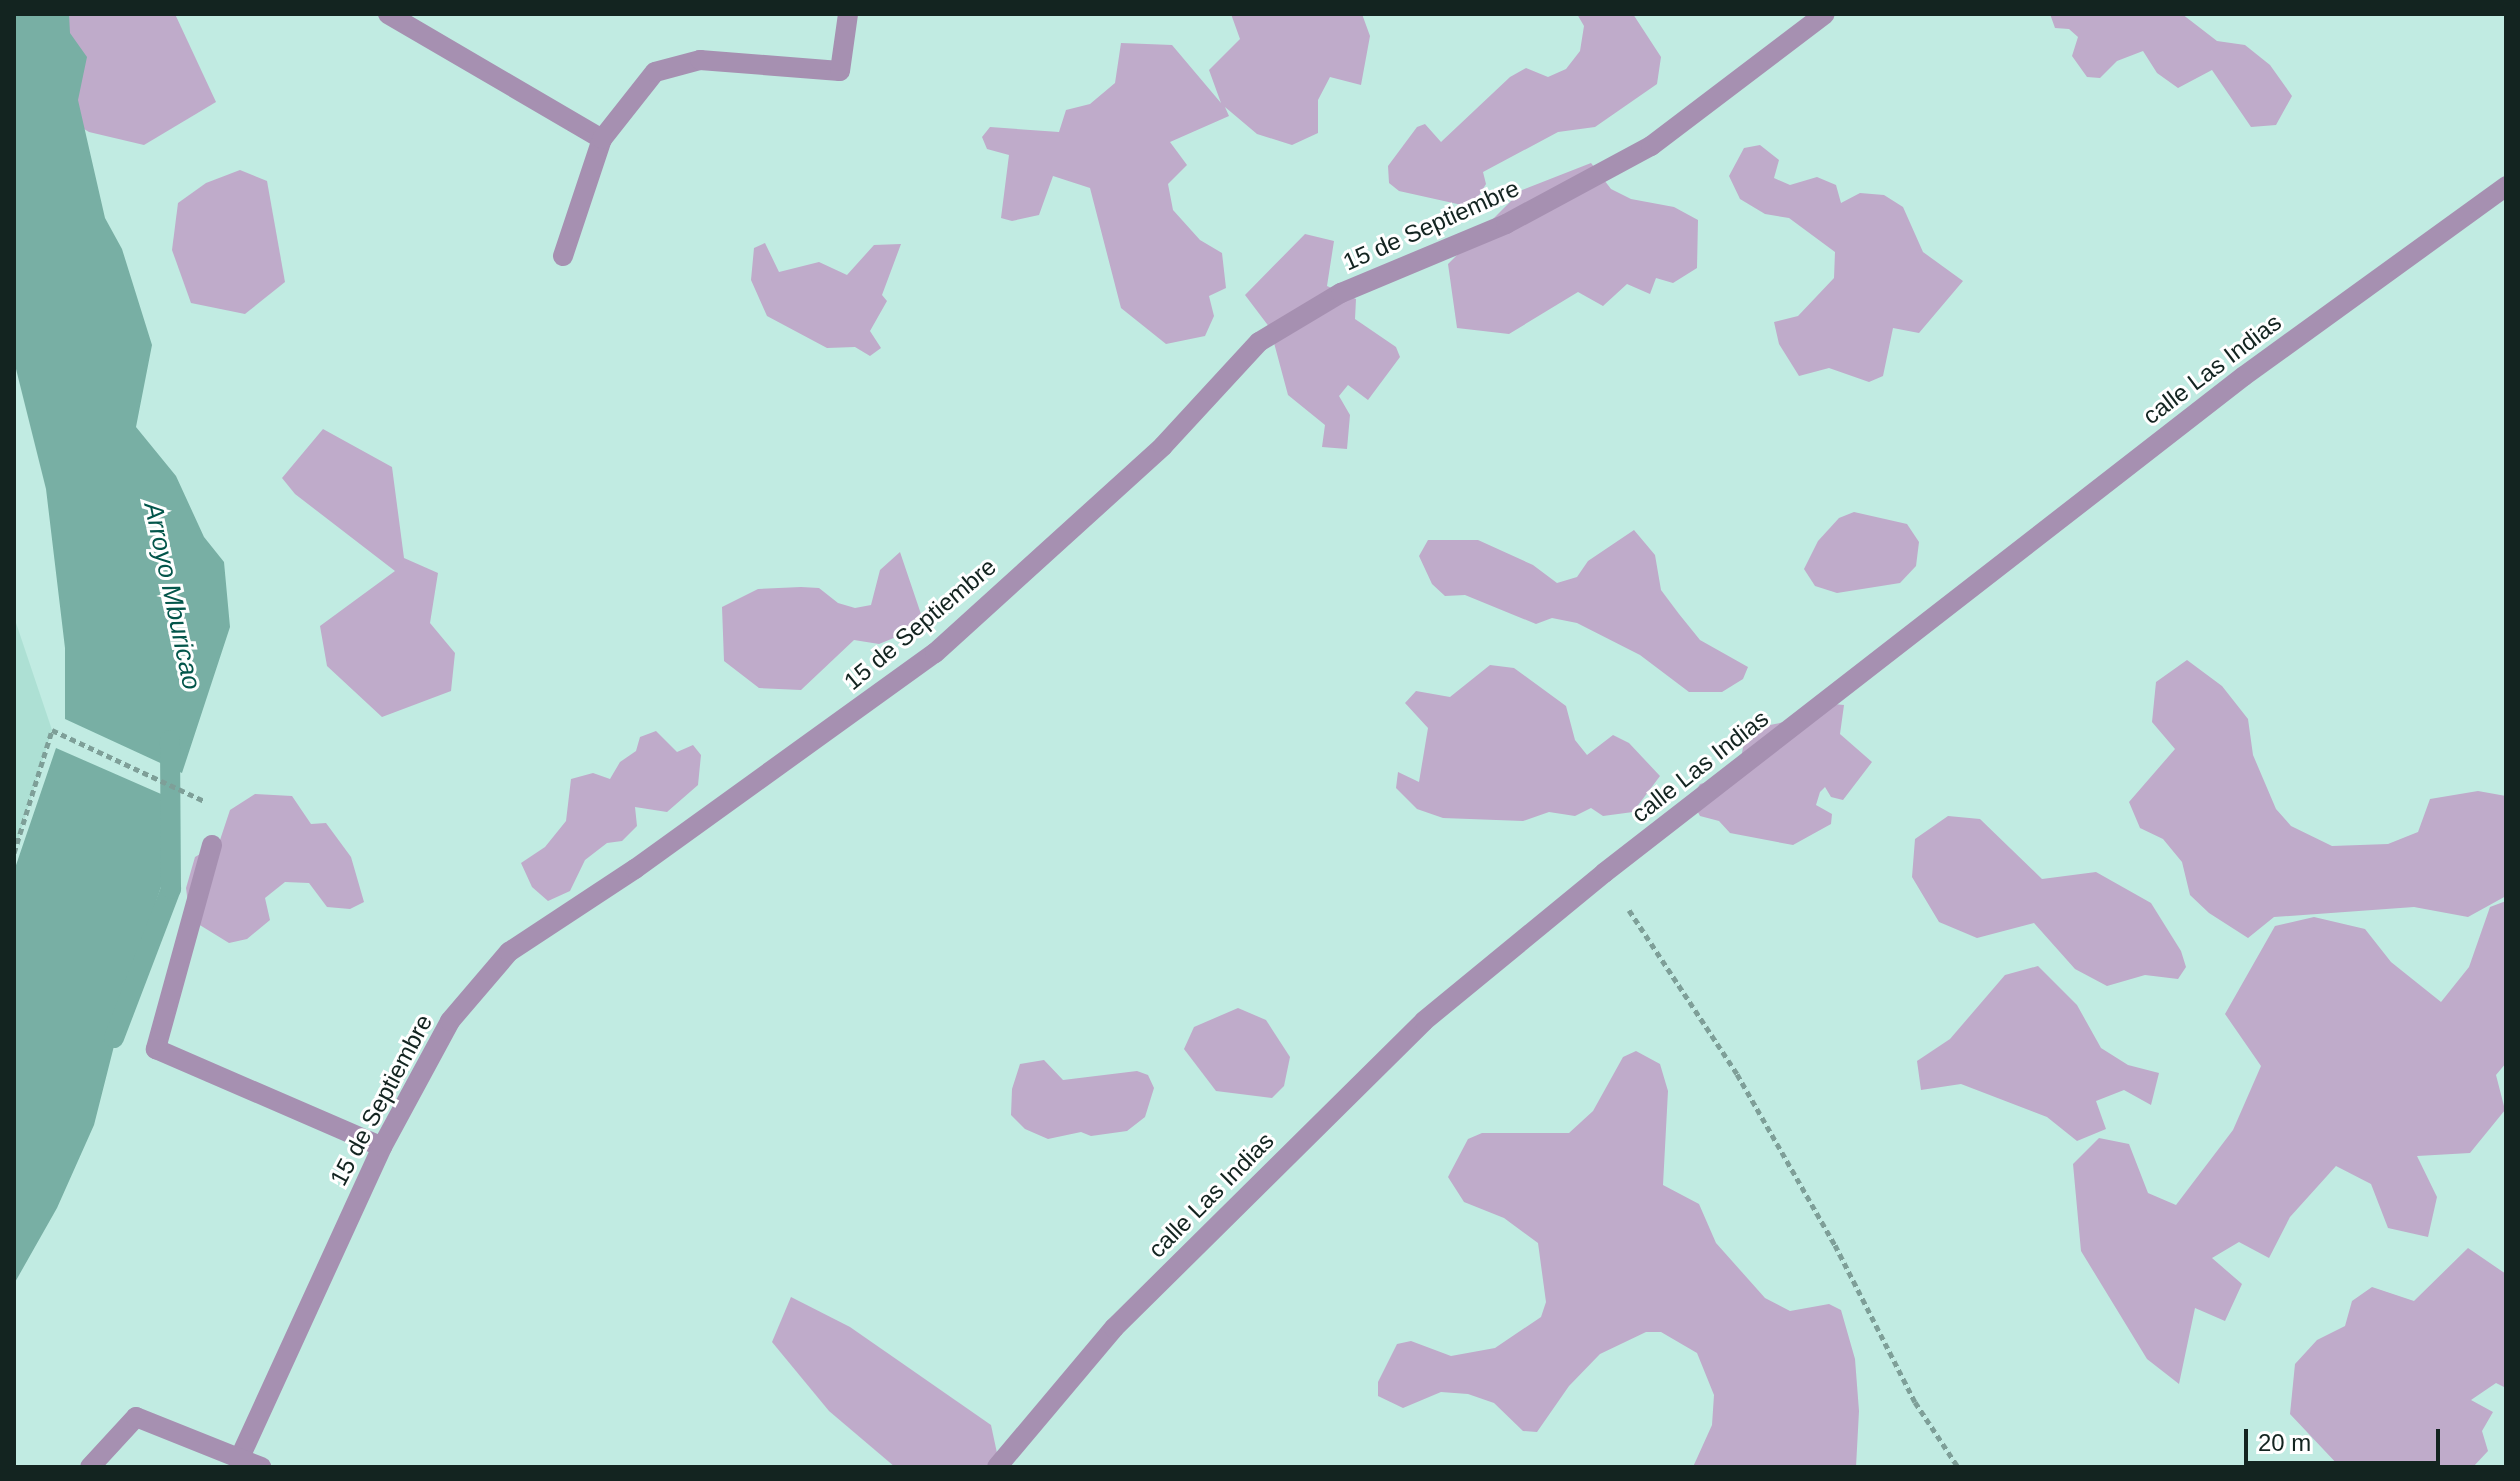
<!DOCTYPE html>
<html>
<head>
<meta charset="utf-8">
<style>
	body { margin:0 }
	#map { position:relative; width:2520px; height:1481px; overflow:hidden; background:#c1ebe2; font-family:Helvetica,sans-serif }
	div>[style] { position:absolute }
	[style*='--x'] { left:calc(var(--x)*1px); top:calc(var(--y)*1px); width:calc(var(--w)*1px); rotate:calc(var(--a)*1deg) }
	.built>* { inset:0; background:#ade0d4 }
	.green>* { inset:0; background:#bfabca }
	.water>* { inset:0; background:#78afa4 }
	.stream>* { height:20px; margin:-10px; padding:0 10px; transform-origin:10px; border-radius:10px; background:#78afa4 }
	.path>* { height:5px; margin-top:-2.5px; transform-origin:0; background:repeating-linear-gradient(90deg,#7e9f98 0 6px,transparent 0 10px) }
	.lane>* { height:20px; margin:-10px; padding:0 10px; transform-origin:10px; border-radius:10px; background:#a690b1 }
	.street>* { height:20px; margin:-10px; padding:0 10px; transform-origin:10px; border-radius:10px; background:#a690b1 }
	span { translate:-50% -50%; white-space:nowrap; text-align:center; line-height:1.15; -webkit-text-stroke:6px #fff; paint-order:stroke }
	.street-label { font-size:24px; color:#132420 }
	.water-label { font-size:26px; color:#03554a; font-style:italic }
	.frame { position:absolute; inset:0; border:16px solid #132420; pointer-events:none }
	.scale { position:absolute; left:2244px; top:1429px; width:196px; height:36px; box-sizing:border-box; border:4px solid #132420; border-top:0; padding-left:10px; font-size:24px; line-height:28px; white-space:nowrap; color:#132420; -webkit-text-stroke:6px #fff; paint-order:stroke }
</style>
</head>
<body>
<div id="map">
	<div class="built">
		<div style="clip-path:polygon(14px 617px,52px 730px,14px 853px)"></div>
	</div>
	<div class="green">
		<div style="clip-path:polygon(23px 14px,175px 14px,216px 102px,144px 145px,89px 132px,46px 106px)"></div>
		<div style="clip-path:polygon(1231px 14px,1362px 14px,1370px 36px,1361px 85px,1330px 77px,1318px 100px,1318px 133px,1292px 145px,1257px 134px,1225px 107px,1229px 116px,1170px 142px,1187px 165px,1168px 184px,1173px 210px,1200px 240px,1222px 253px,1226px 288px,1209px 296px,1214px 316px,1205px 336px,1166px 344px,1121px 308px,1090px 188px,1053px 176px,1039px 215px,1012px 221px,1001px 218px,1009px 155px,987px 149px,982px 137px,990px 127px,1059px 132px,1066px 110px,1090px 104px,1115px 83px,1121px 43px,1172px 45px,1221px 103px,1209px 70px,1240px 39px)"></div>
		<div style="clip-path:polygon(1577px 14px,1633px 14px,1661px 57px,1657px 84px,1595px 127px,1558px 132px,1483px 172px,1486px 184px,1478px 197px,1462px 205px,1399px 191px,1389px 183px,1388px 166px,1417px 127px,1425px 124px,1441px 142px,1510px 77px,1526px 68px,1548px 77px,1566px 69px,1580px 51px,1584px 26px)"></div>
		<div style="clip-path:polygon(2050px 14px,2182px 14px,2217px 41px,2245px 45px,2270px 65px,2292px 96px,2276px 125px,2251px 127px,2212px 70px,2178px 88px,2157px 73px,2143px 51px,2117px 61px,2100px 78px,2087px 77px,2072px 56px,2078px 37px,2069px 29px,2055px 28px)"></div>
		<div style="clip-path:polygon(1760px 145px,1779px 160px,1774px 178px,1790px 185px,1817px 177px,1836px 185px,1841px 203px,1860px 193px,1884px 195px,1903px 207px,1923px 252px,1963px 281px,1919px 333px,1893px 328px,1883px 376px,1869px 382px,1829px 368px,1799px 376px,1779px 344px,1774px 322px,1798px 316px,1834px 278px,1835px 252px,1789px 218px,1765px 214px,1740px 199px,1729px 176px,1744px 148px)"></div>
		<div style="clip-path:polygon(1591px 163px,1611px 189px,1631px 199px,1674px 207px,1698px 220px,1697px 268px,1673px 283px,1656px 278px,1650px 294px,1627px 284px,1603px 306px,1578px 292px,1509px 334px,1457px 328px,1448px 264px,1522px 190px)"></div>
		<div style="clip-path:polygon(240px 170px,267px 181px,285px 282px,245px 314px,191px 303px,172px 250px,178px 203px,206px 183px)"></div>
		<div style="clip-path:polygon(1305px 234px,1334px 241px,1327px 286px,1356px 299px,1355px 319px,1396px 347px,1400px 357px,1368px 400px,1348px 385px,1339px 396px,1350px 415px,1347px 449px,1322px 447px,1325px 425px,1288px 395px,1270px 328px,1245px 295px)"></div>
		<div style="clip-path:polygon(765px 243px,779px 272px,819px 262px,847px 275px,874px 245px,901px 244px,882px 295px,887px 301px,870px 331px,881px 348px,870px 356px,855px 347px,827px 348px,767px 316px,751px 280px,754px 248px)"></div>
		<div style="clip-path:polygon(323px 429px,392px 467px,404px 558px,438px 573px,430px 623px,455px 653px,451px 691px,382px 717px,327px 666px,320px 626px,395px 571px,295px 494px,282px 478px)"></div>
		<div style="clip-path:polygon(1854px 512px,1907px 524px,1919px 542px,1916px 566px,1900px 583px,1837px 593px,1815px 586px,1804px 569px,1818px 541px,1839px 518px)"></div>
		<div style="clip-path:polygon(1634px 530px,1655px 555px,1661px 590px,1679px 614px,1700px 640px,1748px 667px,1743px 679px,1722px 692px,1689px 692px,1640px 655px,1577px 623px,1552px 618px,1536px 624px,1465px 595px,1445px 596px,1432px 584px,1419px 556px,1428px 540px,1478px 540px,1533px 565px,1557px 583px,1577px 577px,1588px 561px)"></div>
		<div style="clip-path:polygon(900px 552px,922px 617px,906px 633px,879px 644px,854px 640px,801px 690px,759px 688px,724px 661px,722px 607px,758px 589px,801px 587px,819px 588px,838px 603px,855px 608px,871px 605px,880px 570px)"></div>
		<div style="clip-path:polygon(2187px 660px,2222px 686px,2248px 719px,2253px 755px,2276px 809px,2291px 826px,2332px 846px,2388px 844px,2418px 832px,2430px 799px,2478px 791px,2506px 796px,2506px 896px,2468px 917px,2414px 907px,2274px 917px,2248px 938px,2209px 913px,2190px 895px,2182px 862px,2163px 839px,2140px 828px,2129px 802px,2175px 749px,2152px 722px,2156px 682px)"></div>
		<div style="clip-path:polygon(1490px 665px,1514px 668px,1566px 706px,1575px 740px,1587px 755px,1613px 735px,1629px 743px,1660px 776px,1633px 812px,1603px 816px,1591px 808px,1575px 816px,1549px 812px,1523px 821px,1443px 818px,1417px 809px,1396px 788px,1398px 772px,1419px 782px,1428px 728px,1405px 703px,1416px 691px,1450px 697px)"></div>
		<div style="clip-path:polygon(1814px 702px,1844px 705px,1840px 734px,1872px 762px,1843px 800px,1831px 797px,1825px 787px,1820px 792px,1816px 805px,1832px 814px,1831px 824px,1793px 845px,1730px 833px,1719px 821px,1700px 816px,1691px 799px,1700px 784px,1712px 781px,1741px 758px,1744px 742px,1770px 725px,1803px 718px)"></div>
		<div style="clip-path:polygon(656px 731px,677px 752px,693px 745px,701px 755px,698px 785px,667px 812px,635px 807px,637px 826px,622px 841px,607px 843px,585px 860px,570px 891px,548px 901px,532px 887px,521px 863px,545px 847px,566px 821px,571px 779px,593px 773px,610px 779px,620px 762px,636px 751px,640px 737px)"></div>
		<div style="clip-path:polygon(255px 794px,292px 796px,311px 824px,326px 823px,351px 857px,364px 902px,350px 909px,327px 907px,309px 883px,285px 882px,265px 898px,270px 920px,247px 939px,229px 943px,190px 919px,186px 888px,195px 857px,219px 843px,230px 810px)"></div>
		<div style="clip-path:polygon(1948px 816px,1980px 819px,2042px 879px,2096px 872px,2151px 903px,2181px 951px,2186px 967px,2178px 979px,2145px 975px,2107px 986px,2075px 969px,2034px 923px,1977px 938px,1939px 922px,1912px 877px,1915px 839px)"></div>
		<div style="clip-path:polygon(2506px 901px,2506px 1063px,2496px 1075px,2505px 1110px,2470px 1153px,2417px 1156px,2437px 1197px,2428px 1237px,2388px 1228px,2371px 1184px,2336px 1166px,2290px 1217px,2269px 1258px,2239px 1242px,2212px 1258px,2242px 1284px,2225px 1321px,2195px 1308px,2179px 1384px,2147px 1359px,2081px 1251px,2073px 1164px,2099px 1138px,2129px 1144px,2148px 1193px,2176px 1205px,2233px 1130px,2261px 1066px,2225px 1014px,2275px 926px,2314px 917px,2365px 929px,2391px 962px,2441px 1002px,2469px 967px,2490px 907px)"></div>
		<div style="clip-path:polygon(2038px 966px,2077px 1005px,2101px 1048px,2128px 1065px,2159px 1073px,2151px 1105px,2124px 1090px,2096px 1101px,2106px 1129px,2077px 1141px,2047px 1117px,1961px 1084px,1921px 1090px,1917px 1061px,1950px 1039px,2005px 975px)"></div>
		<div style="clip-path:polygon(1238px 1008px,1266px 1020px,1290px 1057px,1284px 1086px,1272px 1098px,1216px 1091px,1184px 1049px,1194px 1027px)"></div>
		<div style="clip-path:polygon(1636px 1051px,1660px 1064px,1668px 1091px,1663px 1185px,1699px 1204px,1716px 1243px,1765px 1298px,1790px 1311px,1829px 1304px,1841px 1310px,1855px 1359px,1859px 1411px,1856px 1467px,1693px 1467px,1712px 1425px,1714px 1395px,1697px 1353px,1661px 1332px,1646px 1332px,1600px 1354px,1569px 1386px,1537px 1432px,1523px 1431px,1494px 1403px,1468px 1394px,1441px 1392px,1403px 1408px,1378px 1396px,1378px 1382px,1397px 1344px,1411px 1341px,1451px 1356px,1495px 1348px,1541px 1317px,1546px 1302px,1538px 1243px,1504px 1218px,1464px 1202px,1448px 1177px,1468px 1139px,1482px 1133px,1569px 1133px,1593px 1111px,1623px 1057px)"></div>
		<div style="clip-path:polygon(1044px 1060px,1063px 1080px,1137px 1071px,1148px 1075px,1154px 1088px,1145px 1117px,1127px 1131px,1091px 1136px,1081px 1132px,1048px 1139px,1025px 1129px,1011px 1115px,1012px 1089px,1020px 1064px)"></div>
		<div style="clip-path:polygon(2468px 1248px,2506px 1274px,2506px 1388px,2496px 1383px,2471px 1400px,2493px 1412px,2482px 1431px,2488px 1451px,2473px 1467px,2340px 1467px,2290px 1414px,2295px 1364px,2317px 1340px,2345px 1326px,2352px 1301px,2372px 1287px,2414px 1301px)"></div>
		<div style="clip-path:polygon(791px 1297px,850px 1327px,991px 1425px,1000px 1467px,895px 1467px,829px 1411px,772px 1342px)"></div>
	</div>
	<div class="water">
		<div style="clip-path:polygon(14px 14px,69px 14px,70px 33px,87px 57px,78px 100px,105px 218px,122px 249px,152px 345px,136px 427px,176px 476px,204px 537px,224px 562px,230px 627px,182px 773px,65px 719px,65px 648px,46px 489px,14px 361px)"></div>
		<div style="clip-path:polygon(56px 748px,177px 801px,164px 878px,134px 967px,94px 1125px,57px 1208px,14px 1284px,14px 871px)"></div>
	</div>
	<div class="stream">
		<div style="--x:114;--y:1038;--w:160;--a:-69.1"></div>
		<div style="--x:171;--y:889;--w:149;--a:-90.4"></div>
	</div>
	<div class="path">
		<div style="--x:14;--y:853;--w:129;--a:-72.8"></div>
		<div style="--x:52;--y:730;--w:168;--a:25"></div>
		<div style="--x:1629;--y:910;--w:196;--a:56.6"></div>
		<div style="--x:1737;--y:1074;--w:197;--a:60.2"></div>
		<div style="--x:1835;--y:1245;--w:176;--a:63"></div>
		<div style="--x:1915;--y:1402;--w:78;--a:56.5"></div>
	</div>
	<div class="lane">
		<div style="--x:388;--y:14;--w:248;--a:30.3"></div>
		<div style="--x:563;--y:256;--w:123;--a:-71.6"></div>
		<div style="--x:602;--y:139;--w:85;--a:-51.7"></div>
		<div style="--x:655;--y:72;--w:47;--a:-14.9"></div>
		<div style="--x:700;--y:60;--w:140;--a:4.5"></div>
		<div style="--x:840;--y:71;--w:58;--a:-82"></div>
		<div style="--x:212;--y:845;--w:212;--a:105.4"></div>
		<div style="--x:156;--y:1049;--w:246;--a:23.4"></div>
		<div style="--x:241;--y:1455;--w:339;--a:-65.4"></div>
		<div style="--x:382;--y:1147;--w:143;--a:-61.6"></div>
		<div style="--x:450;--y:1021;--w:91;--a:-49.5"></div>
		<div style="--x:509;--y:952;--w:151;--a:-33.4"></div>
		<div style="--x:635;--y:869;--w:370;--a:-35.8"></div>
		<div style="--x:935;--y:653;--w:308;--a:-42.2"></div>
		<div style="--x:1163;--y:446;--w:142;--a:-47.3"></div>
		<div style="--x:1259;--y:342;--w:96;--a:-30.9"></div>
		<div style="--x:1341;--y:293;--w:179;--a:-22.7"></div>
		<div style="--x:1506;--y:224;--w:165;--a:-28.3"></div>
		<div style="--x:1651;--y:146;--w:218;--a:-37.2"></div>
	</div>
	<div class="street">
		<div style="--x:90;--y:1467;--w:68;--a:-47.4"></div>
		<div style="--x:136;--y:1417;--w:135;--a:21.8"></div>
		<div style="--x:997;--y:1467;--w:182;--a:-49.9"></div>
		<div style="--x:1114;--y:1328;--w:436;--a:-44.7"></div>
		<div style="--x:1424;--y:1021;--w:233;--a:-39.4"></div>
		<div style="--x:1604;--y:873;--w:810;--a:-37.83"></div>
		<div style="--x:2244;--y:376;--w:324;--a:-35.9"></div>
	</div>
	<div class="street-label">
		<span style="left:1431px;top:225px;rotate:-24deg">15 de Septiembre</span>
		<span style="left:2212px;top:369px;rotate:-37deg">calle Las Indias</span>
		<span style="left:920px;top:624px;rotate:-40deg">15 de Septiembre</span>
		<span style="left:1700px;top:766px;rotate:-38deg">calle Las Indias</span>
		<span style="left:381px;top:1100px;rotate:-62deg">15 de Septiembre</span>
		<span style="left:1211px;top:1195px;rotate:-45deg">calle Las Indias</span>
	</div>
	<div class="water-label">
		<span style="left:172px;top:596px;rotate:78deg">Arroyo Mburicao</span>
	</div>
	<div class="frame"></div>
	<div class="scale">20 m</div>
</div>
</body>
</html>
